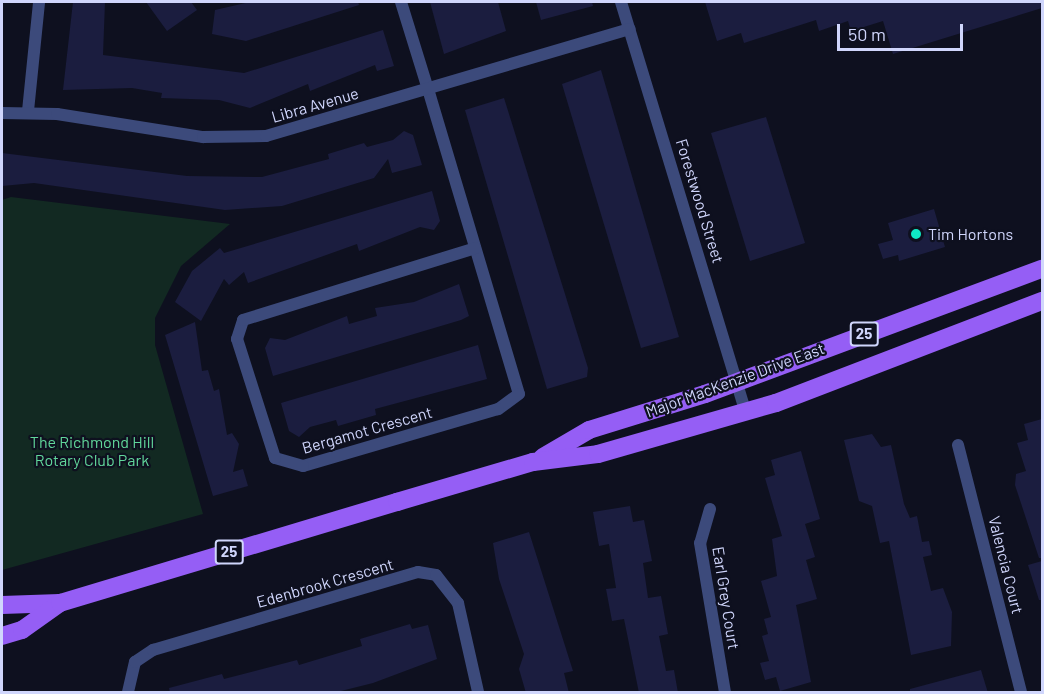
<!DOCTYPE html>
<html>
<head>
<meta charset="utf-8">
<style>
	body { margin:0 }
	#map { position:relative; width:1044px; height:694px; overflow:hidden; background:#0e101f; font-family:Barlow,sans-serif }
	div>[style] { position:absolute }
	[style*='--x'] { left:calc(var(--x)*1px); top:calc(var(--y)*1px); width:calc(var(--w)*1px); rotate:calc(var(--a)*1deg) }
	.green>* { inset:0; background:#122922 }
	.building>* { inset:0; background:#1b1d3f }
	.minor>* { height:12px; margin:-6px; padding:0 6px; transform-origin:6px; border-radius:6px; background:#3c4a7b }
	.primary>* { height:18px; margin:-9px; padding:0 9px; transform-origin:9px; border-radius:9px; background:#955ef5 }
	.dots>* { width:16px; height:16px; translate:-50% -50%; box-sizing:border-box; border:3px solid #0e101f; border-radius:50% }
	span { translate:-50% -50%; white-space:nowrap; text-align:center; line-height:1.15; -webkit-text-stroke:4.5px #0e101f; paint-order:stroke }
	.shield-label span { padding:2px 4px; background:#0e101f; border:2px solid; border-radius:4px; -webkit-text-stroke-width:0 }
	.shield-label { font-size:15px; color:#d0d6fc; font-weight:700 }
	.street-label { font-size:16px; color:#d0d6fc }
	.poi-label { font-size:16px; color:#d0d6fc }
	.left { translate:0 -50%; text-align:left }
	.park-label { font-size:16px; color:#61d79b }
	.frame { position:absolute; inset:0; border:3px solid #d0d6fc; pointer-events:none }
	.scale { position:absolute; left:837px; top:24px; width:126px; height:27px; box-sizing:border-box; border:3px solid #d0d6fc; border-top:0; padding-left:8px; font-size:18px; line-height:21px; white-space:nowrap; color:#d0d6fc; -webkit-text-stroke:4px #0e101f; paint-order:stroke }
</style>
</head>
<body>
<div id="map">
	<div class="green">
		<div style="clip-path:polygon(11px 197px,230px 224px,181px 266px,155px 318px,155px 345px,203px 514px,2px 570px,2px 200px)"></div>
	</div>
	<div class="building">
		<div style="clip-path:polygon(73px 2px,105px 2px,103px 55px,244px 73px,383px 30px,394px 66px,377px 71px,375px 65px,310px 91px,308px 84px,250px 108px,219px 100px,161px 98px,162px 93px,132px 88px,63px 90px)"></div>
		<div style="clip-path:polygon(146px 2px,191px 2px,197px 10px,167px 31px)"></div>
		<div style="clip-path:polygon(250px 2px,358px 2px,359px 5px,246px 41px,212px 34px,215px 10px)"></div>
		<div style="clip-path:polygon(430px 2px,498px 2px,506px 31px,444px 54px)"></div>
		<div style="clip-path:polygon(536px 2px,592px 2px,593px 6px,541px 20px)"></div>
		<div style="clip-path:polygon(705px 2px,1042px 2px,1042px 8px,893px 54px,883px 21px,851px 31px,848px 21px,819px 31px,816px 20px,744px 43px,741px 33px,717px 41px)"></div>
		<div style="clip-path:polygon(601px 70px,679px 337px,641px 348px,562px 84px)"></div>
		<div style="clip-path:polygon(504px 98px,588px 368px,587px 377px,547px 389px,465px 110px)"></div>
		<div style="clip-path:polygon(766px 117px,805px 243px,750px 261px,711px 133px)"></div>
		<div style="clip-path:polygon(404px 131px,413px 135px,422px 165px,392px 173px,388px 159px,374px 178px,282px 206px,225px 210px,34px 183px,2px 186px,2px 153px,187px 176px,262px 177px,329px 159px,328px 154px,364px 143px,367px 147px,393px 140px)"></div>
		<div style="clip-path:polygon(432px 191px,440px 221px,434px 230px,420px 227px,359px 251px,357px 244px,248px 283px,244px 272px,229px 285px,224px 279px,201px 321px,175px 302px,192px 271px,220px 248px,224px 253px)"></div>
		<div style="clip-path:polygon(934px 209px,945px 247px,899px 261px,898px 255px,883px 259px,878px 244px,893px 240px,888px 223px)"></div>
		<div style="clip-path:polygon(459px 284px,469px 316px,461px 320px,273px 376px,265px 348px,270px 338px,285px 340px,347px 316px,349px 324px,377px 316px,375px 308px,414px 302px)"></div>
		<div style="clip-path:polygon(195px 322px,202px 371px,208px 370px,214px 391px,219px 389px,227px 435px,232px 433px,239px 444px,233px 472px,243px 469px,248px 486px,213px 496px,165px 335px)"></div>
		<div style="clip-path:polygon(478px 345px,487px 379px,375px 409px,376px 415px,338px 426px,336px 420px,310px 427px,299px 437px,289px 431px,281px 403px)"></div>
		<div style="clip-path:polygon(1042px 419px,1042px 558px,1039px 558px,1015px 485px,1016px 474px,1026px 471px,1017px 443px,1028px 440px,1024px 424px)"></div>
		<div style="clip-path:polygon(872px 434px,881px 447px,891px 445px,904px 504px,910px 518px,917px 516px,922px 542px,929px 541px,932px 555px,923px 557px,931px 591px,943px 588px,952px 612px,951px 646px,911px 655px,889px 541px,880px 543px,872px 506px,859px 501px,844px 440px)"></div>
		<div style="clip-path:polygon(801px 451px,820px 519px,805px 524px,815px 557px,806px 560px,817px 599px,796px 605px,811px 682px,780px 691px,776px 677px,765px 680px,760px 663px,769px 661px,762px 636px,768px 634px,764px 619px,771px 617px,761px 581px,777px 576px,772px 539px,782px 536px,765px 478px,775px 475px,771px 460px)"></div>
		<div style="clip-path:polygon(630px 506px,633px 522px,644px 520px,652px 561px,643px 563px,648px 598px,661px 596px,668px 634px,659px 636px,666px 671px,674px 670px,678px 693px,639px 693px,624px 619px,612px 621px,606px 589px,616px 588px,609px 544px,599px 546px,593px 512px)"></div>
		<div style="clip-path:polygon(529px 532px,573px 671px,564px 673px,569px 693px,526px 693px,519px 669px,524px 654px,499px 579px,493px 543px)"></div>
		<div style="clip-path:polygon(1042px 561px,1042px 600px,1039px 600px,1028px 565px)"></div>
		<div style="clip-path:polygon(410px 624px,412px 629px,428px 625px,437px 659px,373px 683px,333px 693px,170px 693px,169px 688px,222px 674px,224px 679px,297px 660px,299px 665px,362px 646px,360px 639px)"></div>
		<div style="clip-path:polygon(981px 670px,988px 693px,910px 693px,910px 689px)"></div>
	</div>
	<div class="minor">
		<div style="--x:401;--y:2;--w:91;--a:72.8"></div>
		<div style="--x:428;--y:89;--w:318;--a:73.4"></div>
		<div style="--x:519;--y:394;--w:26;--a:144"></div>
		<div style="--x:498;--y:409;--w:203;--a:163.7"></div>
		<div style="--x:303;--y:466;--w:29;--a:-164"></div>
		<div style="--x:275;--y:458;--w:125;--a:-107.7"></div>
		<div style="--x:237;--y:339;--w:20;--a:-72"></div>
		<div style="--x:243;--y:320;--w:243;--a:-17.2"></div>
		<div style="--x:621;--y:2;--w:427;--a:73.1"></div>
		<div style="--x:28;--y:111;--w:110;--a:-84.2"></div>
		<div style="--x:2;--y:113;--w:55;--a:1"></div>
		<div style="--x:57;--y:114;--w:148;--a:9"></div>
		<div style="--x:203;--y:137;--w:63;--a:-0.9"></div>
		<div style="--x:266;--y:136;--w:379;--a:-16.4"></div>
		<div style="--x:958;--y:445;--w:255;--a:75.7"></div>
		<div style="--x:710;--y:509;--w:35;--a:106"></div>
		<div style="--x:700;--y:543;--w:151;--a:80.5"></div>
		<div style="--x:128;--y:692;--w:31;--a:-77"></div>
		<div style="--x:135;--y:662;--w:22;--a:-34"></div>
		<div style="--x:153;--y:650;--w:276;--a:-16.4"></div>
		<div style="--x:418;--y:572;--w:18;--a:9"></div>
		<div style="--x:436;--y:575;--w:36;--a:52"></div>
		<div style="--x:458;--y:603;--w:91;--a:77.3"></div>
	</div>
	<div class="primary">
		<div style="--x:543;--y:457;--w:53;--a:-30.4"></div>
		<div style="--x:589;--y:430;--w:121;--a:-17.2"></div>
		<div style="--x:705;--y:394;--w:359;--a:-20.4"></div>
		<div style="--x:2;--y:605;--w:58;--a:-2"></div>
		<div style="--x:2;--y:636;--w:21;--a:-17"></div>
		<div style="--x:22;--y:630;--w:47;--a:-35.4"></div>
		<div style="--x:60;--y:603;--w:352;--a:-16.7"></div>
		<div style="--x:397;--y:502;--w:142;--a:-16.4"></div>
		<div style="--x:533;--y:462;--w:65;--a:-7"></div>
		<div style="--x:598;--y:454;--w:185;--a:-16"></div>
		<div style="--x:776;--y:403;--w:285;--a:-21"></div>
	</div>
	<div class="dots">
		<div style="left:916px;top:234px;background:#0fe9c6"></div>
	</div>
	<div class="shield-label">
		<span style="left:864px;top:334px">25</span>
		<span style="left:229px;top:552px">25</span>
	</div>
	<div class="street-label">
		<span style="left:315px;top:105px;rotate:-16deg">Libra Avenue</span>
		<span style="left:700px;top:201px;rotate:73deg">Forestwood Street</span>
		<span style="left:735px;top:380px;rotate:-20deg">Major MacKenzie Drive East</span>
		<span style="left:367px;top:430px;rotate:-16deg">Bergamot Crescent</span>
		<span style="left:1006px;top:565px;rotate:76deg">Valencia Court</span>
		<span style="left:325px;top:583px;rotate:-16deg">Edenbrook Crescent</span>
		<span style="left:726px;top:598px;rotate:81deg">Earl Grey Court</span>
	</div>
	<div class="poi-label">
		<span class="left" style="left:928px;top:234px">Tim Hortons</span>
	</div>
	<div class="park-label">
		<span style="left:92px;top:451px">The Richmond Hill<br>Rotary Club Park</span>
	</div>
	<div class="frame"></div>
	<div class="scale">50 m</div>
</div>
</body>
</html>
